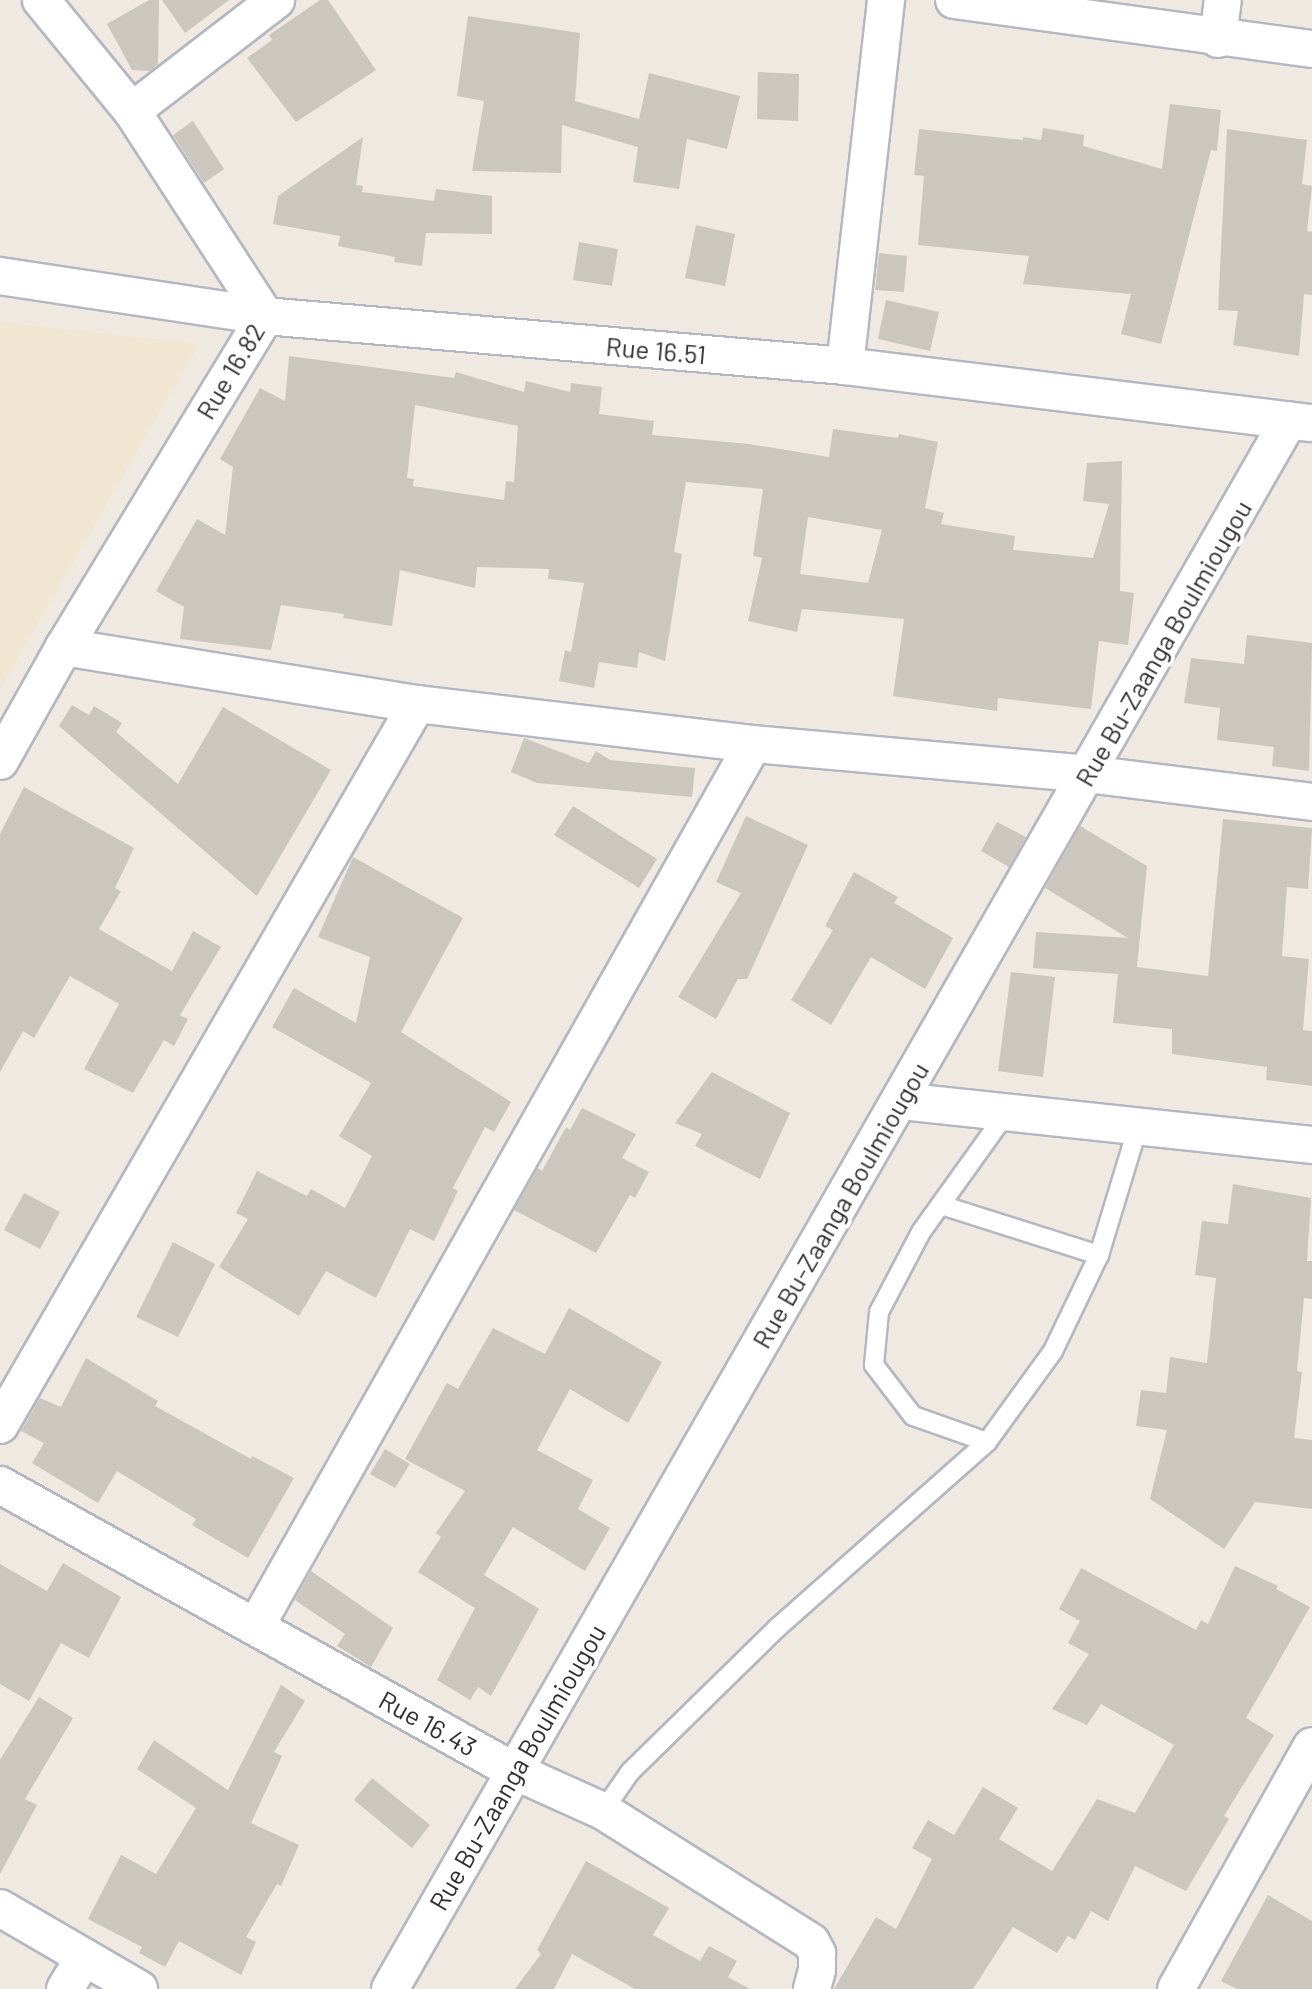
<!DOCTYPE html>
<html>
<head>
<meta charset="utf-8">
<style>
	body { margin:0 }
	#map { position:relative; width:1312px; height:1989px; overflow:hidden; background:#efe9e1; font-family:Barlow,sans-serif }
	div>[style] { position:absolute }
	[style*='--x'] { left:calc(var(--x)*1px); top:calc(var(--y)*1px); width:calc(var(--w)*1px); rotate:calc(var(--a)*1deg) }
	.education>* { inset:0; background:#f0e6d1 }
	.building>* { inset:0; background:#cbc7bf }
	.roads { filter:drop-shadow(2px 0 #b4b7c1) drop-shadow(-2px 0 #b4b7c1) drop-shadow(0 2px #b4b7c1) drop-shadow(0 -2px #b4b7c1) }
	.lane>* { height:18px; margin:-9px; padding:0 9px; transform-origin:9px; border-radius:9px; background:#fff }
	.street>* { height:36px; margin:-18px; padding:0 18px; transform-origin:18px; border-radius:18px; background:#fff }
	span { translate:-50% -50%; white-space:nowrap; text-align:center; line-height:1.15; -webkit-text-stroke:8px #fff; paint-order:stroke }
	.street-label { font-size:26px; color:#2e2e2e }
</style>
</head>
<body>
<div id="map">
	<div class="education">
		<div style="clip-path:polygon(0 322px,199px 344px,0 689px)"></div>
	</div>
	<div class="building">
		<div style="clip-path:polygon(149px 0,159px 0,158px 64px,150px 71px,132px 70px,107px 24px)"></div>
		<div style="clip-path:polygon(162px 0,229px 0,185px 33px)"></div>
		<div style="clip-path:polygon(320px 0,328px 0,376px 70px,296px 122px,247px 58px,272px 40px,269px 35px)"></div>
		<div style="clip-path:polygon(468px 16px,580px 33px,575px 101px,639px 119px,649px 73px,740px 96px,727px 149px,687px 139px,679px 189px,633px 182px,638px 147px,562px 125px,561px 173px,472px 171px,484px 101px,457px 96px)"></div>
		<div style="clip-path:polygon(758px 72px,799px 74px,798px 121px,757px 119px)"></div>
		<div style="clip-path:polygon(1170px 104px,1221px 110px,1217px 151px,1211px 150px,1161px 344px,1121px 334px,1131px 294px,1023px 284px,1029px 256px,918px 245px,924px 176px,914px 175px,919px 129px,1023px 140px,1023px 137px,1041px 140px,1043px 128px,1084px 135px,1083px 146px,1162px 169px)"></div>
		<div style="clip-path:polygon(193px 121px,224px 169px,204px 183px,173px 135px)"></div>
		<div style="clip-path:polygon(1227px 129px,1307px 140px,1302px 184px,1312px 186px,1307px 231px,1312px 232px,1312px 295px,1304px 294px,1299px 356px,1233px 345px,1238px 311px,1218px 310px)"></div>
		<div style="clip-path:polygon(363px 137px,356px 185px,363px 186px,362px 192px,434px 201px,436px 189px,492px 196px,492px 234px,426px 233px,422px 266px,394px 262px,395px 257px,338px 246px,340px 236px,273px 224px,278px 196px)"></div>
		<div style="clip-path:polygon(696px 225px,735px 234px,725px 286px,685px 278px)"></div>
		<div style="clip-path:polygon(579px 242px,618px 249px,612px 286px,573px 280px)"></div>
		<div style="clip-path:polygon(879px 253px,907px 256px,904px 292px,875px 290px)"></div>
		<div style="clip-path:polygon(886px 300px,939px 312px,930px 351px,878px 339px)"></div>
		<div style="clip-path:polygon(evenodd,289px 356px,454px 378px,456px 372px,524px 392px,526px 381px,570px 392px,571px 383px,602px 387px,599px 414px,654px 421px,652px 435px,749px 444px,829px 457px,833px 429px,898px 438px,899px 434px,938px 442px,925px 508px,944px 513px,941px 524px,1015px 536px,1013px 550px,1093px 558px,1109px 504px,1083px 501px,1087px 463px,1122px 461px,1120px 591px,1134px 593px,1128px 645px,1099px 641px,1091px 709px,998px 698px,997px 711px,893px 696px,904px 619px,802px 609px,797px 632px,748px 621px,762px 558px,753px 556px,763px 489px,686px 482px,674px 552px,682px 554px,665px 661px,639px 652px,637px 668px,599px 662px,594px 688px,559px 681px,565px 650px,571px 652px,584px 583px,548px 579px,549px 569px,477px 567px,475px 588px,400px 570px,392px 626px,343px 618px,344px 614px,281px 605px,271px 650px,180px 639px,184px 607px,156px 591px,197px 519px,225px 535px,233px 467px,220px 459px,260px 388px,285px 401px,289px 356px,415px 405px,518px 426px,514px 482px,506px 481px,504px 500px,413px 486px,414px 479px,407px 478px,415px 405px,289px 356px,808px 517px,882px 530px,868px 583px,800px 574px,808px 517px)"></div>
		<div style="clip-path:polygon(1247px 635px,1312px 643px,1309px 771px,1272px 766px,1274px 747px,1217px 740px,1220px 708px,1184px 703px,1191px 658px,1244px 664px)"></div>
		<div style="clip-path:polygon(72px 705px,89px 715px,94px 706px,122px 723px,116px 732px,178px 784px,223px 707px,331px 770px,257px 896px,59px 726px)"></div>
		<div style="clip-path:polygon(524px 738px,589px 763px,596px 751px,610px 760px,695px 768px,692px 797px,537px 783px,511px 772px)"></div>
		<div style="clip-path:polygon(24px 787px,134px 848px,115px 888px,121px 891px,99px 929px,172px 971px,193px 931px,221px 947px,180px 1015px,188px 1019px,174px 1046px,164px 1040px,133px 1093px,84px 1069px,119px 1004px,70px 976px,34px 1038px,23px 1031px,0 1072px,0 834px)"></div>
		<div style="clip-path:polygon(573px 806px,657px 859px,639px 888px,554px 835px)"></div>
		<div style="clip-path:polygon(746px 816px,808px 845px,747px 979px,738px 979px,716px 1019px,678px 997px,741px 893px,716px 882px)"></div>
		<div style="clip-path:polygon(1223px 819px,1312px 828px,1308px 889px,1287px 887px,1282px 956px,1309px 959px,1303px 1030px,1312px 1031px,1312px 1086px,1266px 1080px,1267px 1067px,1172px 1054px,1172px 1029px,1113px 1023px,1118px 974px,1033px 968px,1036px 932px,1128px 938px,1045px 888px,1080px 826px,1147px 866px,1137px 967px,1208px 976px)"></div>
		<div style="clip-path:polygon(997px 822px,1026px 837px,1009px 867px,981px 851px)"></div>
		<div style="clip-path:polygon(353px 857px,463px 918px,401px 1032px,511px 1102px,494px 1132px,485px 1127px,453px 1188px,458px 1191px,434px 1241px,410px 1229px,376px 1298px,326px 1271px,299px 1316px,219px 1267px,248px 1219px,236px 1213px,257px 1171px,307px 1196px,311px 1189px,345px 1208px,372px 1156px,339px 1136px,371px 1083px,272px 1027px,294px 988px,356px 1023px,370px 957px,318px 937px)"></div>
		<div style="clip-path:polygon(854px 872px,898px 897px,894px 903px,953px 938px,925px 989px,871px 957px,831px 1025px,791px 1000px,833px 930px,825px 926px)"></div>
		<div style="clip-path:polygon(1011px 972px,1055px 977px,1043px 1077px,998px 1071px)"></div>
		<div style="clip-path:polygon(712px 1072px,790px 1113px,760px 1179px,695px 1146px,702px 1134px,675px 1123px)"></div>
		<div style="clip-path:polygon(582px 1108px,636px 1134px,622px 1158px,649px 1172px,635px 1198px,630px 1195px,596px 1253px,514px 1210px,538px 1168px,542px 1171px,566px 1127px,570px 1130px)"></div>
		<div style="clip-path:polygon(1233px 1184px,1311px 1198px,1307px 1261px,1312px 1261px,1312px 1299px,1304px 1298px,1297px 1371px,1302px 1372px,1294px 1438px,1312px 1440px,1312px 1509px,1255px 1502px,1224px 1549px,1150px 1499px,1167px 1430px,1136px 1426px,1141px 1390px,1166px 1393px,1170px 1357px,1207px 1363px,1216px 1278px,1195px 1275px,1202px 1221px,1228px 1224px)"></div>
		<div style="clip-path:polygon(24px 1193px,60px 1212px,40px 1249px,4px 1230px)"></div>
		<div style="clip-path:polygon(173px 1242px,215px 1264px,178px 1337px,136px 1317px)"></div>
		<div style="clip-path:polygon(569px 1308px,662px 1362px,628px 1423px,570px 1389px,537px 1450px,593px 1480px,578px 1509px,610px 1528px,585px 1571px,513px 1527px,484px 1575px,539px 1609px,491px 1696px,478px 1687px,470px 1700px,437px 1680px,475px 1608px,418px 1572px,441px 1537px,436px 1533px,465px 1491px,405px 1459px,447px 1383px,458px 1389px,493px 1328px,545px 1354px)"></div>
		<div style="clip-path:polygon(86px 1358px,158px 1401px,155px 1406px,251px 1459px,252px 1456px,294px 1478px,248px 1558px,192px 1525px,196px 1519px,117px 1471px,98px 1503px,32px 1463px,44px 1443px,21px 1431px,40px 1398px,61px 1407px)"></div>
		<div style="clip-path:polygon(385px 1449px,410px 1464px,395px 1488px,370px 1474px)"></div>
		<div style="clip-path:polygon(63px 1563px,121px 1597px,89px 1658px,61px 1643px,29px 1701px,0 1684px,0 1564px,47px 1591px)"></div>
		<div style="clip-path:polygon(1235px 1566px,1278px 1586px,1276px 1589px,1310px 1607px,1246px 1718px,1274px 1735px,1224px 1816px,1229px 1819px,1186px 1891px,1135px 1866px,1108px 1921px,1091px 1911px,1075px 1940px,1068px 1936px,1057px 1953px,1013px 1927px,973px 1989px,834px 1989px,876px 1917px,896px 1929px,932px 1859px,912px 1848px,928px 1820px,954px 1835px,983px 1787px,1018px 1808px,999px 1839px,1052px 1871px,1097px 1799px,1135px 1813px,1174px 1745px,1101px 1704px,1087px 1725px,1052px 1709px,1089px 1654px,1068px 1643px,1080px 1621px,1059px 1609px,1081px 1568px,1196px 1630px,1201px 1620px,1208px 1624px)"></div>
		<div style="clip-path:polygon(311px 1571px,393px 1628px,371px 1667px,337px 1646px,345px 1634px,295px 1600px)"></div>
		<div style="clip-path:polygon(281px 1685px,305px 1701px,274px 1752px,282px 1756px,251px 1823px,299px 1845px,281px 1886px,277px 1884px,246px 1937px,256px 1942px,241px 1975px,179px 1941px,165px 1967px,139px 1953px,142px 1947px,88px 1919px,121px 1855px,156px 1874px,196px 1808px,137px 1769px,154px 1740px,228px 1790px)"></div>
		<div style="clip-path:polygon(39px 1697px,73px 1718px,25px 1799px,37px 1805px,0 1874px,0 1760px)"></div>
		<div style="clip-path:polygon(372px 1778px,430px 1825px,412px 1848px,354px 1800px)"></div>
		<div style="clip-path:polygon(586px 1861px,669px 1908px,653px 1935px,700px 1961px,709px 1946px,737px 1961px,728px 1977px,750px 1989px,635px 1989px,572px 1954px,554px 1989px,515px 1989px,541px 1954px,537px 1950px)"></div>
		<div style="clip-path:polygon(1268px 1895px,1312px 1921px,1312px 1989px,1237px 1989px,1221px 1981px)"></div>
	</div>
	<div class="roads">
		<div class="lane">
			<div style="--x:941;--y:1205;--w:166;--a:17.6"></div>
			<div style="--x:987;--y:1442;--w:78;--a:-160.6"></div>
			<div style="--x:913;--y:1416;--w:64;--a:-127.4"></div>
			<div style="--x:874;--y:1365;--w:53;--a:-84.6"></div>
			<div style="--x:879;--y:1312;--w:90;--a:-62.3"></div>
			<div style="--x:921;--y:1232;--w:148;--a:-54.4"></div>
			<div style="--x:603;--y:1811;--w:47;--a:-55.3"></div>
			<div style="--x:630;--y:1772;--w:206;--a:-44.4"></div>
			<div style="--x:777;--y:1628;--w:281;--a:-41.5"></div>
			<div style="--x:987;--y:1442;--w:112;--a:-54"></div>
			<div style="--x:1053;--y:1351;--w:106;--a:-64.4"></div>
			<div style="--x:1099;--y:1255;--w:134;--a:-73.1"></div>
		</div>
		<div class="street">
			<div style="--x:41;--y:0;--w:144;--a:50.7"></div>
			<div style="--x:132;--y:111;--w:244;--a:57"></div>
			<div style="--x:954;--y:0;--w:361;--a:7.8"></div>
			<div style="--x:1218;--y:39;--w:39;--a:-83"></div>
			<div style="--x:132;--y:111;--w:182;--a:-37.6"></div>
			<div style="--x:0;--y:276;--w:268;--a:8.6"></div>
			<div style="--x:265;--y:316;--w:582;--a:4.93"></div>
			<div style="--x:845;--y:366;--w:468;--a:7"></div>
			<div style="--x:845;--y:366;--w:368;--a:-83.6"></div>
			<div style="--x:64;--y:647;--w:358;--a:9.2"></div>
			<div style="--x:417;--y:704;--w:338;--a:6.8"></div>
			<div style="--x:753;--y:744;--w:336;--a:5.1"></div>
			<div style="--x:1088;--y:774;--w:226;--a:7.1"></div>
			<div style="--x:0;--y:761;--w:131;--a:-60.7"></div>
			<div style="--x:64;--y:647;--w:387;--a:-58.7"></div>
			<div style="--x:901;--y:1101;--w:413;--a:6.1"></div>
			<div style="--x:0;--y:1425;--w:833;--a:-59.96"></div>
			<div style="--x:0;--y:1485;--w:588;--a:29.09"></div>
			<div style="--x:514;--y:1771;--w:98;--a:24.2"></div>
			<div style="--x:603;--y:1811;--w:246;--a:32.2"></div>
			<div style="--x:811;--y:1942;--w:13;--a:61"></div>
			<div style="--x:817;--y:1953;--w:17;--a:90"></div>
			<div style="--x:817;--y:1970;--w:20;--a:105"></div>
			<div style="--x:256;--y:1626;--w:1012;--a:-60.6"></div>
			<div style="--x:0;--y:1908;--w:161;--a:30.2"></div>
			<div style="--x:65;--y:1989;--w:37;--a:-59"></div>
			<div style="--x:390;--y:1989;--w:1808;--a:-60.19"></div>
			<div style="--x:1176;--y:1989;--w:278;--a:-60.8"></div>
		</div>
	</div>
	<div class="street-label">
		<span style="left:656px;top:350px;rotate:5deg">Rue 16.51</span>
		<span style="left:230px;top:371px;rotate:-59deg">Rue 16.82</span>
		<span style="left:1163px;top:643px;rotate:-60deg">Rue Bu-Zaanga Boulmiougou</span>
		<span style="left:840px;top:1205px;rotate:-60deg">Rue Bu-Zaanga Boulmiougou</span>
		<span style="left:428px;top:1723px;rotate:29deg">Rue 16.43</span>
		<span style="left:517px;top:1767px;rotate:-60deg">Rue Bu-Zaanga Boulmiougou</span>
	</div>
</div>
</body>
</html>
